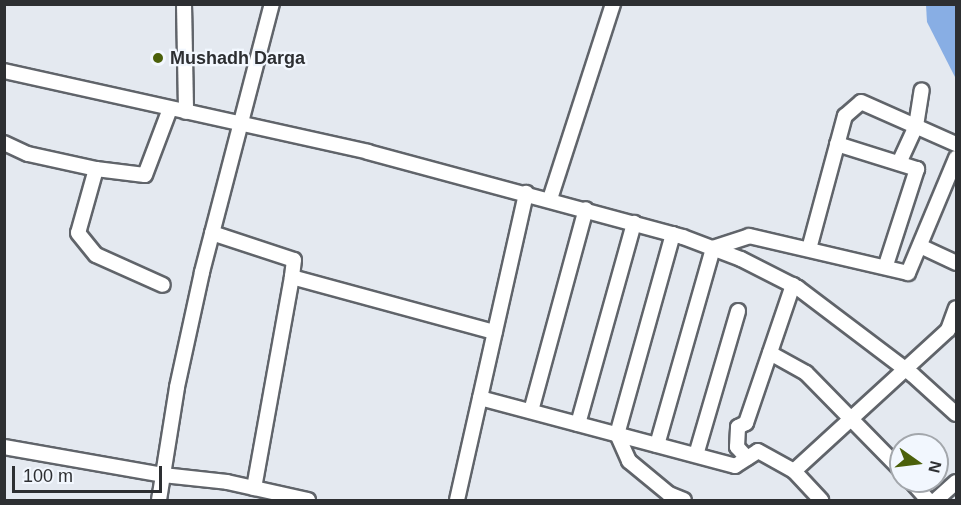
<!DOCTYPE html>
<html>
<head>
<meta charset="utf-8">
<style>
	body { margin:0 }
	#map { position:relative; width:961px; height:505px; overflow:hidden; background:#e4e9f0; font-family:Arial,sans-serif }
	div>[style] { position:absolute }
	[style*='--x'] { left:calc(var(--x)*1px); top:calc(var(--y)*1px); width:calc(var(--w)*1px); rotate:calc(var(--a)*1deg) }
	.water>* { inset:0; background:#88aee4 }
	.roads { filter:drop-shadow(2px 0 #60646a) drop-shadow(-2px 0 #60646a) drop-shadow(0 2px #60646a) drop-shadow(0 -2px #60646a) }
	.minor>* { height:14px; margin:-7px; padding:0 7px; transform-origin:7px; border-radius:7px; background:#fff }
	.dots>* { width:16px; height:16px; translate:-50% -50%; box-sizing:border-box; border:3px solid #f2f7fe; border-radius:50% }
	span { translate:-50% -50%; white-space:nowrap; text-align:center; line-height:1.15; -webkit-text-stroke:4.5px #f2f7fe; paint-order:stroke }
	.poi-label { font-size:18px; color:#2d2f32; font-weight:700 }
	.left { translate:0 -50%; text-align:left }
	.frame { position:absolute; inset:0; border:6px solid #2d2f32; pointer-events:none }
	.north { position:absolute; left:889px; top:433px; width:60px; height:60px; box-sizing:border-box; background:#f2f7fe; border:2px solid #a3a7ac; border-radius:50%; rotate:104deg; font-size:16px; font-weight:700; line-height:24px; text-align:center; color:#2d2f32 }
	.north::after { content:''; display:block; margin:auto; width:21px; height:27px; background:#4b600a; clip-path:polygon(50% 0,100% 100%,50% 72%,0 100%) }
	.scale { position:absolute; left:12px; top:466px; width:150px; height:27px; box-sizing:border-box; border:3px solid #2d2f32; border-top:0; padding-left:8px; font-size:18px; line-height:21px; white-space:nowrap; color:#2d2f32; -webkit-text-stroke:4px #f2f7fe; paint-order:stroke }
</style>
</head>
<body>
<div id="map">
	<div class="water">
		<div style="clip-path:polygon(926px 5px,956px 5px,956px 79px,927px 22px)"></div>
	</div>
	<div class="roads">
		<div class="minor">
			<div style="--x:184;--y:4;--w:108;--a:88.9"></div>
			<div style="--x:4;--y:71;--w:373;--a:12.5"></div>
			<div style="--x:368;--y:152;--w:326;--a:15.1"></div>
			<div style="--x:683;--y:237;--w:62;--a:20.8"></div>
			<div style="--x:741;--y:259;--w:64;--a:27"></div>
			<div style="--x:798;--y:288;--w:144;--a:37.1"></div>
			<div style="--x:913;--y:375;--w:58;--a:42.2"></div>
			<div style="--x:4;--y:143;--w:26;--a:25"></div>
			<div style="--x:28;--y:154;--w:70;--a:12.4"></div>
			<div style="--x:96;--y:169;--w:66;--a:105.7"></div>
			<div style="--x:78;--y:233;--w:28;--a:51"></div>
			<div style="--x:96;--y:255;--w:73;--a:24.1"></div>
			<div style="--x:837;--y:144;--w:84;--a:17.4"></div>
			<div style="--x:917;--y:169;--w:101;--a:107.9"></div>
			<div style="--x:899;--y:163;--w:41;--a:-65.3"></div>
			<div style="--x:916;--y:126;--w:36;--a:-81"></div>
			<div style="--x:96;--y:169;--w:49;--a:7"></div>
			<div style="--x:145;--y:175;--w:71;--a:-69.3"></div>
			<div style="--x:550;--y:199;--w:205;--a:-72.1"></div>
			<div style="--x:212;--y:233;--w:86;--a:18.2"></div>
			<div style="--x:294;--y:260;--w:17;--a:97"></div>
			<div style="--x:292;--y:277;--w:210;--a:15.2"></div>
			<div style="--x:673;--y:234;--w:208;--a:105.6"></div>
			<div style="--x:617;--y:434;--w:30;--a:66"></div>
			<div style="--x:629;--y:461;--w:52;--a:39.5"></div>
			<div style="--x:669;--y:494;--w:16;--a:22"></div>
			<div style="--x:920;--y:246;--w:40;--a:25"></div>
			<div style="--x:809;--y:249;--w:138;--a:-74.9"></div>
			<div style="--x:845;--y:116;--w:21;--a:-41"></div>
			<div style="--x:861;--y:102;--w:104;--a:23.9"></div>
			<div style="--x:770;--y:353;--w:41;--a:29.1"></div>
			<div style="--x:806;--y:373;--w:136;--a:45.6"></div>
			<div style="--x:480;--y:398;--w:264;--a:14.9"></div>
			<div style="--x:735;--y:466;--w:27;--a:-33"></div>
			<div style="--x:758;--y:451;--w:41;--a:29.1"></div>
			<div style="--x:794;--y:471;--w:209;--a:-42.5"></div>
			<div style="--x:948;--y:330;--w:23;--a:-70"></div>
			<div style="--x:531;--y:411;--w:209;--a:-74.8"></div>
			<div style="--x:578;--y:424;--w:209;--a:-74.4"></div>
			<div style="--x:657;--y:445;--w:205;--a:-74.1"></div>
			<div style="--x:713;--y:248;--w:38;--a:-18"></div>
			<div style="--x:749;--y:236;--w:163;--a:13.1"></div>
			<div style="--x:908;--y:273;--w:125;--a:-67.3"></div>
			<div style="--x:4;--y:447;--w:161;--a:10"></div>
			<div style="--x:163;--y:475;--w:64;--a:6.2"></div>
			<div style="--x:227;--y:482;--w:83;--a:12.5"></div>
			<div style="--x:696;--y:455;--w:150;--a:-73.7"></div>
			<div style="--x:747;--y:458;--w:15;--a:-132"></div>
			<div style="--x:737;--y:447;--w:20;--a:-87"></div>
			<div style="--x:738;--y:427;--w:9;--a:-27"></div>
			<div style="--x:746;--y:423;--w:146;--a:-71.2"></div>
			<div style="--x:794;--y:471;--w:40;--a:47"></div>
			<div style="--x:911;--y:481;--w:25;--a:48"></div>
			<div style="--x:254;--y:488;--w:214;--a:-79.8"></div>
			<div style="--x:159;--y:500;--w:114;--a:-80.9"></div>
			<div style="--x:177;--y:387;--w:118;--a:-77.7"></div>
			<div style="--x:202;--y:272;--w:277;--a:-75.4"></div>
			<div style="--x:457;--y:500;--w:315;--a:-77.3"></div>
			<div style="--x:936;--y:500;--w:27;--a:-42"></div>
		</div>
	</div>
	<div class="dots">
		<div style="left:158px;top:58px;background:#4b600a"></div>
	</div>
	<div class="poi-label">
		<span class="left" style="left:170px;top:58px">Mushadh Darga</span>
	</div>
	<div class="frame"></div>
	<div class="north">N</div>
	<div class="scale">100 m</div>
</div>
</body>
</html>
